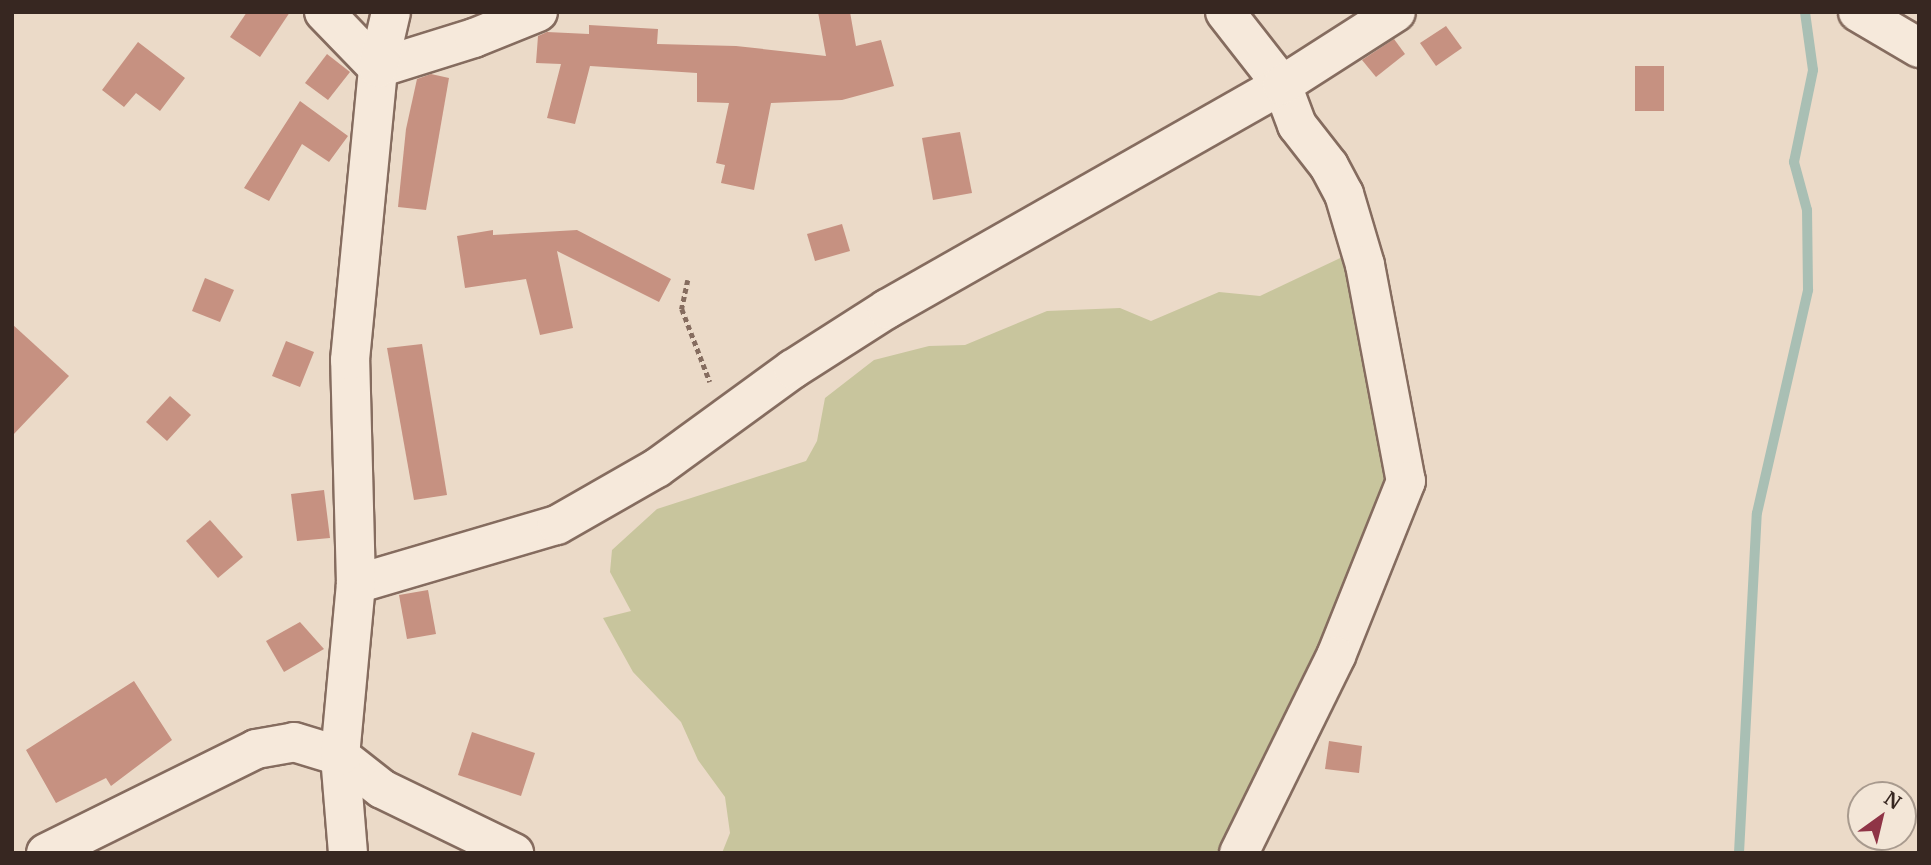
<!DOCTYPE html>
<html>
<head>
<meta charset="utf-8">
<style>
	body { margin:0 }
	#map { position:relative; width:1931px; height:865px; overflow:hidden; background:#ebdac8; font-family:Merriweather,serif }
	div>[style] { position:absolute }
	[style*='--x'] { left:calc(var(--x)*1px); top:calc(var(--y)*1px); width:calc(var(--w)*1px); rotate:calc(var(--a)*1deg) }
	.green>* { inset:0; background:#c8c59d }
	.stream>* { height:10px; margin:-5px; padding:0 5px; transform-origin:5px; border-radius:5px; background:#a9bfb4 }
	.building>* { inset:0; background:#c69181 }
	.path>* { height:4.5px; margin-top:-2.25px; transform-origin:0; background:repeating-linear-gradient(90deg,#856c5f 0 5px,transparent 0 8.5px) }
	.roads { filter:drop-shadow(2px 0 #856c5f) drop-shadow(-2px 0 #856c5f) drop-shadow(0 2px #856c5f) drop-shadow(0 -2px #856c5f) }
	.minor>* { height:38px; margin:-19px; padding:0 19px; transform-origin:19px; border-radius:19px; background:#f6e9db }
	span { translate:-50% -50%; white-space:nowrap; text-align:center; line-height:1.15; -webkit-text-stroke:5px #f3e6d7; paint-order:stroke }
	.frame { position:absolute; inset:0; border:14px solid #372721; pointer-events:none }
	.north { position:absolute; left:1847px; top:781px; width:70px; height:70px; box-sizing:border-box; background:#f3e6d7; border:2px solid #a89a8e; border-radius:50%; rotate:34deg; font-size:19px; font-weight:700; line-height:28px; text-align:center; color:#372721 }
	.north::after { content:''; display:block; margin:auto; width:24px; height:32px; background:#8f3446; clip-path:polygon(50% 0,100% 100%,50% 72%,0 100%) }
</style>
</head>
<body>
<div id="map">
	<div class="green">
		<div style="clip-path:polygon(1355px 251px,1397px 477px,1231px 853px,722px 853px,730px 833px,725px 797px,698px 760px,681px 722px,633px 672px,603px 618px,631px 611px,610px 572px,612px 550px,657px 509px,806px 461px,817px 441px,825px 398px,874px 360px,929px 346px,965px 345px,1047px 311px,1120px 308px,1151px 321px,1219px 292px,1260px 296px)"></div>
	</div>
	<div class="stream">
		<div style="--x:1739;--y:853;--w:340;--a:-87"></div>
		<div style="--x:1757;--y:513;--w:229;--a:-77.1"></div>
		<div style="--x:1808;--y:290;--w:80;--a:-90.7"></div>
		<div style="--x:1807;--y:210;--w:50;--a:-105.2"></div>
		<div style="--x:1794;--y:162;--w:94;--a:-78.3"></div>
		<div style="--x:1813;--y:70;--w:59;--a:-97.9"></div>
	</div>
	<div class="building">
		<div style="clip-path:polygon(247px 12px,290px 12px,260px 57px,230px 37px)"></div>
		<div style="clip-path:polygon(818px 12px,850px 12px,856px 46px,881px 40px,894px 86px,842px 100px,771px 103px,754px 190px,721px 183px,725px 165px,716px 163px,729px 103px,697px 102px,697px 73px,590px 66px,575px 124px,547px 118px,561px 64px,536px 63px,538px 36px,547px 32px,589px 34px,589px 25px,658px 29px,657px 44px,736px 46px,826px 56px)"></div>
		<div style="clip-path:polygon(1446px 26px,1462px 48px,1436px 66px,1420px 43px)"></div>
		<div style="clip-path:polygon(1394px 39px,1405px 54px,1376px 77px,1362px 60px)"></div>
		<div style="clip-path:polygon(138px 42px,185px 78px,160px 111px,136px 93px,124px 107px,102px 90px)"></div>
		<div style="clip-path:polygon(327px 54px,350px 72px,328px 100px,305px 83px)"></div>
		<div style="clip-path:polygon(1635px 66px,1664px 66px,1664px 111px,1635px 111px)"></div>
		<div style="clip-path:polygon(431px 74px,449px 78px,426px 210px,398px 207px,406px 129px,417px 79px)"></div>
		<div style="clip-path:polygon(300px 101px,348px 136px,329px 162px,302px 144px,269px 201px,244px 188px)"></div>
		<div style="clip-path:polygon(960px 132px,972px 193px,933px 200px,922px 138px)"></div>
		<div style="clip-path:polygon(842px 224px,850px 251px,815px 261px,807px 234px)"></div>
		<div style="clip-path:polygon(493px 230px,493px 235px,577px 230px,671px 279px,659px 302px,557px 251px,573px 328px,540px 335px,526px 279px,465px 288px,457px 236px)"></div>
		<div style="clip-path:polygon(205px 278px,234px 290px,220px 322px,192px 311px)"></div>
		<div style="clip-path:polygon(12px 324px,69px 376px,12px 436px)"></div>
		<div style="clip-path:polygon(286px 341px,314px 352px,300px 387px,272px 376px)"></div>
		<div style="clip-path:polygon(422px 344px,447px 495px,414px 500px,387px 348px)"></div>
		<div style="clip-path:polygon(170px 396px,191px 415px,167px 441px,146px 422px)"></div>
		<div style="clip-path:polygon(324px 490px,330px 538px,297px 541px,291px 494px)"></div>
		<div style="clip-path:polygon(210px 520px,243px 557px,218px 578px,186px 541px)"></div>
		<div style="clip-path:polygon(428px 590px,436px 634px,407px 639px,399px 595px)"></div>
		<div style="clip-path:polygon(300px 622px,324px 649px,284px 672px,266px 641px)"></div>
		<div style="clip-path:polygon(134px 681px,172px 740px,111px 786px,106px 778px,56px 803px,26px 750px)"></div>
		<div style="clip-path:polygon(472px 732px,535px 753px,521px 796px,458px 775px)"></div>
		<div style="clip-path:polygon(1329px 741px,1362px 746px,1359px 773px,1325px 769px)"></div>
	</div>
	<div class="path">
		<div style="--x:688;--y:280;--w:30;--a:102"></div>
		<div style="--x:682;--y:309;--w:78;--a:69"></div>
	</div>
	<div class="roads">
		<div class="minor">
			<div style="--x:324;--y:12;--w:78;--a:46"></div>
			<div style="--x:378;--y:68;--w:101;--a:-17.4"></div>
			<div style="--x:474;--y:38;--w:69;--a:-22.1"></div>
			<div style="--x:1225;--y:12;--w:93;--a:52"></div>
			<div style="--x:1282;--y:85;--w:43;--a:69.4"></div>
			<div style="--x:1297;--y:125;--w:52;--a:52"></div>
			<div style="--x:1329;--y:166;--w:32;--a:62"></div>
			<div style="--x:1344;--y:194;--w:74;--a:73.5"></div>
			<div style="--x:1365;--y:265;--w:220;--a:79.3"></div>
			<div style="--x:1406;--y:481;--w:188;--a:111.8"></div>
			<div style="--x:1336;--y:656;--w:220;--a:116.2"></div>
			<div style="--x:1858;--y:12;--w:71;--a:30.5"></div>
			<div style="--x:356;--y:584;--w:209;--a:-16.4"></div>
			<div style="--x:557;--y:525;--w:115;--a:-29.7"></div>
			<div style="--x:657;--y:468;--w:168;--a:-36.1"></div>
			<div style="--x:793;--y:369;--w:112;--a:-32.6"></div>
			<div style="--x:887;--y:309;--w:454;--a:-29.6"></div>
			<div style="--x:1282;--y:85;--w:135;--a:-32.6"></div>
			<div style="--x:46;--y:853;--w:234;--a:-26.3"></div>
			<div style="--x:256;--y:749;--w:39;--a:-10"></div>
			<div style="--x:294;--y:742;--w:48;--a:16.9"></div>
			<div style="--x:340;--y:756;--w:53;--a:38.2"></div>
			<div style="--x:382;--y:789;--w:147;--a:25.9"></div>
			<div style="--x:348;--y:853;--w:97;--a:-94.7"></div>
			<div style="--x:340;--y:756;--w:173;--a:-84.7"></div>
			<div style="--x:356;--y:584;--w:224;--a:-91.5"></div>
			<div style="--x:350;--y:360;--w:293;--a:-84.5"></div>
			<div style="--x:378;--y:68;--w:57;--a:-76.9"></div>
		</div>
	</div>
	<div class="frame"></div>
	<div class="north">N</div>
</div>
</body>
</html>
